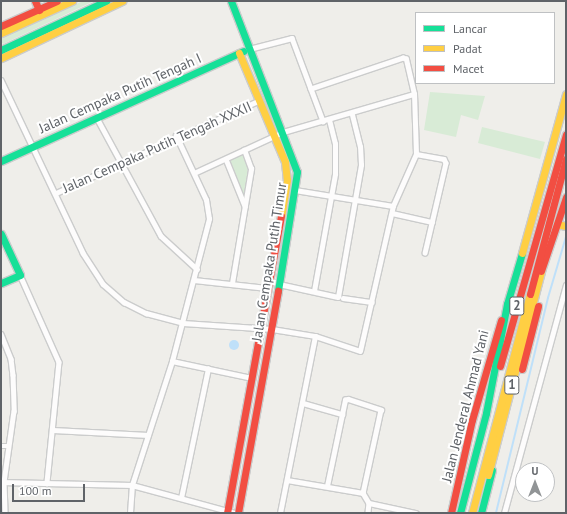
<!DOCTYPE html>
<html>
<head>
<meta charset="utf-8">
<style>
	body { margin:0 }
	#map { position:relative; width:567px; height:514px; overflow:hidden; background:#efeeea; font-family:"PT Sans",sans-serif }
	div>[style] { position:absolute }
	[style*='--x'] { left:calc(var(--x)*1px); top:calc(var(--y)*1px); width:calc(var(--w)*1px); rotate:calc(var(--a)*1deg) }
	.green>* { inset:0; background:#d8ebd6 }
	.water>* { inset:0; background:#bfe0f9 }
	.round { border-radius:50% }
	.stream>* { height:1.5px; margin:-0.75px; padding:0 0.75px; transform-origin:0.75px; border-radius:0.75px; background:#bfe0f9 }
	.roads { filter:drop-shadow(1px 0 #cbcccc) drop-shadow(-1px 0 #cbcccc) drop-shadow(0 1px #cbcccc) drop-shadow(0 -1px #cbcccc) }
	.street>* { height:4.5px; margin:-2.25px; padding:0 2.25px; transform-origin:2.25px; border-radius:2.25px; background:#fdfcfc }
	.fast>* { height:7px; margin:-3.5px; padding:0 3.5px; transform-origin:3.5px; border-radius:3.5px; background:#16e098 }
	.slow>* { height:7px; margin:-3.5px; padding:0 3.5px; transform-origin:3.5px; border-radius:3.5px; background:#ffcf43 }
	.jam>* { height:7px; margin:-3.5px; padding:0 3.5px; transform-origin:3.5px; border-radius:3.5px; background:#f24e42 }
	span { translate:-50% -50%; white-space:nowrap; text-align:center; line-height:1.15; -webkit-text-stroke:4px #fff; paint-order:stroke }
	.shield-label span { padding:1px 3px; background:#fff; border:1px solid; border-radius:3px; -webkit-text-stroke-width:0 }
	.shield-label { font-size:13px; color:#5f6368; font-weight:700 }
	.street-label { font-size:14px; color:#5f6368 }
	.frame { position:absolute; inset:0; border:2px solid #5f6368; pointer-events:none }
	.legend { position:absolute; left:415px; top:12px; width:140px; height:72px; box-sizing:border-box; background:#fff; border:1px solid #bfc1c3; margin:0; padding:5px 7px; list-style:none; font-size:12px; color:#5f6368 }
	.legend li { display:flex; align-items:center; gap:8px; height:20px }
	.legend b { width:20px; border:1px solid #bfc1c3 }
	.north { position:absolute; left:515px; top:462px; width:40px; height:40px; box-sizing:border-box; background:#fff; border:1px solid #bfc1c3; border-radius:50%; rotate:0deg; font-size:11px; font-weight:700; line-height:16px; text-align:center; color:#5f6368 }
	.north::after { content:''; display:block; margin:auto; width:14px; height:18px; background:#919496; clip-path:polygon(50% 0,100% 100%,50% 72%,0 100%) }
	.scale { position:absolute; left:12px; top:484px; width:73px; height:18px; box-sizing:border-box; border:2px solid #5f6368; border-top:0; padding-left:5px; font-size:12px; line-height:14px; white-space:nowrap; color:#5f6368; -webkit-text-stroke:3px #fff; paint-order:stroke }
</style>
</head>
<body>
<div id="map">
	<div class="green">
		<div style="clip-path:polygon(83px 1px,94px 1px,3px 44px,1px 41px,1px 38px)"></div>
		<div style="clip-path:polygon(430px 92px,485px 96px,478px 120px,461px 115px,456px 137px,424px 130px)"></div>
		<div style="clip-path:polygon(482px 127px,545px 142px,540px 159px,478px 143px)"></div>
		<div style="clip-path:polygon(242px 154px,248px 168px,244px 197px,229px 160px)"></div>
	</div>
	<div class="water">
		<div class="round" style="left:229px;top:340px;width:10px;height:10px"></div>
	</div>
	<div class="stream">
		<div style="--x:496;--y:513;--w:221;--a:-76.4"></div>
		<div style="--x:548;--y:298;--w:64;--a:-73.6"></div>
	</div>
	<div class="roads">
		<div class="street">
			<div style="--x:249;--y:49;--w:44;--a:-14.3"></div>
			<div style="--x:292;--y:38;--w:89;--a:69.5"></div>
			<div style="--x:1;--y:80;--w:191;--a:64.6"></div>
			<div style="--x:83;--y:253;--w:37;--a:57"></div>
			<div style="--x:103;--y:284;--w:28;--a:41"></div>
			<div style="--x:124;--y:302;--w:25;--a:27"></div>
			<div style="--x:146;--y:313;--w:38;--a:15"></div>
			<div style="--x:183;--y:323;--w:89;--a:3.9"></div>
			<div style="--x:272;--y:329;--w:44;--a:9.2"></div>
			<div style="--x:315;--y:336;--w:47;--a:18.4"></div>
			<div style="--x:360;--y:351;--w:149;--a:-77.2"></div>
			<div style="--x:393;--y:206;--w:57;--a:-66.1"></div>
			<div style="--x:416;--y:154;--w:60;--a:-91.9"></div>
			<div style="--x:414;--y:94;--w:36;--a:-103"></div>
			<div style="--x:406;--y:59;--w:3;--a:-162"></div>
			<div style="--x:403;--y:58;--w:97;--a:161.4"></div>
			<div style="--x:97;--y:118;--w:134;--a:61.5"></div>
			<div style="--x:161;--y:236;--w:49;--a:42.5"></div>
			<div style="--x:416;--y:154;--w:28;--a:10"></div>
			<div style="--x:444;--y:159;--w:4;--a:63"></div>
			<div style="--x:446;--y:163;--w:92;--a:103.1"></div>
			<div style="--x:226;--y:159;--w:51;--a:68"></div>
			<div style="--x:194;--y:173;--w:98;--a:-24.7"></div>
			<div style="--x:283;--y:132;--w:136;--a:-16.2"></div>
			<div style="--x:295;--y:190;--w:99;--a:9.3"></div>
			<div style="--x:56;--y:193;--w:222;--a:-24.5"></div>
			<div style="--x:392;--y:213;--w:41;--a:12.7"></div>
			<div style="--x:20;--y:275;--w:95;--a:65.9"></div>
			<div style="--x:59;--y:362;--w:122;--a:95.7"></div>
			<div style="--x:194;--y:280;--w:73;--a:6.3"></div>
			<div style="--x:232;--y:283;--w:116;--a:-80.5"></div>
			<div style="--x:251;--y:169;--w:20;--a:-110"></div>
			<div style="--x:279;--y:284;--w:60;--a:12.4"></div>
			<div style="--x:338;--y:297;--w:134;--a:-80.1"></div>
			<div style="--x:361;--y:165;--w:18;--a:-93"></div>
			<div style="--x:360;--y:147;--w:34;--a:-104"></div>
			<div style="--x:314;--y:291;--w:119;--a:-79.8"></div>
			<div style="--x:335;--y:174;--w:30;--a:-90"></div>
			<div style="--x:335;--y:144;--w:25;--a:-104"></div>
			<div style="--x:343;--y:298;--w:29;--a:8"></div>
			<div style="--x:1;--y:334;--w:27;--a:68"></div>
			<div style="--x:11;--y:359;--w:16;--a:83"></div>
			<div style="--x:13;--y:375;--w:36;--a:88"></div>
			<div style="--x:14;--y:411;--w:72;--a:98"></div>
			<div style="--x:4;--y:482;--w:31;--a:88"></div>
			<div style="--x:172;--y:361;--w:82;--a:12"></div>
			<div style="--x:303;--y:403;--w:41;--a:15.8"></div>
			<div style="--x:53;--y:430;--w:95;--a:3"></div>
			<div style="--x:1;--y:446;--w:7;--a:0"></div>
			<div style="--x:287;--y:480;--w:77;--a:9.7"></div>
			<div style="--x:1;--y:482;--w:131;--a:1.3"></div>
			<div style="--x:132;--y:485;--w:107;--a:15.2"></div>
			<div style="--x:327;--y:486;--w:88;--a:-78.2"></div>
			<div style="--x:345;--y:400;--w:3;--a:-18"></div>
			<div style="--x:348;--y:399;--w:35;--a:18"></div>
			<div style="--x:381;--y:410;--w:85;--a:102.2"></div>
			<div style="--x:363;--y:493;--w:12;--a:59"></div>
			<div style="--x:369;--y:503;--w:10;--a:96"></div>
			<div style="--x:181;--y:498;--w:132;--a:-78.2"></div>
			<div style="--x:369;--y:503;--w:48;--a:12"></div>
			<div style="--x:130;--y:513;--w:28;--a:-86"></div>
			<div style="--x:132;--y:485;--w:130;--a:-72.1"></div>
			<div style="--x:172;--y:361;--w:147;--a:-75.4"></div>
			<div style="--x:209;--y:219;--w:19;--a:-99"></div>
			<div style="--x:206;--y:200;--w:71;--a:-115.1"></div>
			<div style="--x:280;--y:513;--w:180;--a:-78.8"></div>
			<div style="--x:504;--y:513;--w:236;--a:-74.8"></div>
		</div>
		<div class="fast">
			<div style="--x:231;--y:1;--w:183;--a:68.9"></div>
			<div style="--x:297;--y:172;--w:121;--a:99.1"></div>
			<div style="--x:1;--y:50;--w:116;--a:-25"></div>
			<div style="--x:1;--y:161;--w:266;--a:-24.4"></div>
			<div style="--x:1;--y:234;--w:45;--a:65.1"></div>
			<div style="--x:20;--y:275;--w:21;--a:157"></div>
			<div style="--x:460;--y:513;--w:103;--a:-75.4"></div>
			<div style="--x:486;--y:413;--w:111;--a:-79.1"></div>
			<div style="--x:507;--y:304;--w:53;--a:-73.6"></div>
			<div style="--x:481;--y:513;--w:44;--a:-75.7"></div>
		</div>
		<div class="slow">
			<div style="--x:1;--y:33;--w:78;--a:-24.3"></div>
			<div style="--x:239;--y:53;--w:118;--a:67.1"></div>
			<div style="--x:285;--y:162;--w:18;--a:84"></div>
			<div style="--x:287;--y:180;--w:36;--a:99"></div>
			<div style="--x:1;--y:58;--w:134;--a:-25.2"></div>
			<div style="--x:557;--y:224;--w:9;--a:13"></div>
			<div style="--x:522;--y:253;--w:165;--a:-74.5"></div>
			<div style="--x:488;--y:475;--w:211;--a:-75.4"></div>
			<div style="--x:472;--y:513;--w:227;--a:-75.2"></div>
		</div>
		<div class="jam">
			<div style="--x:35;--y:1;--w:10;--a:66"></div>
			<div style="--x:1;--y:26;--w:61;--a:-24.1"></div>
			<div style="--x:541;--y:271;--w:78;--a:-71.3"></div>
			<div style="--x:530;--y:294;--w:140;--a:-75.1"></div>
			<div style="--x:500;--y:366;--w:241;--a:-74.1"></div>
			<div style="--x:522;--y:369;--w:65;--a:-75.7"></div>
			<div style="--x:227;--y:513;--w:302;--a:-79.7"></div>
			<div style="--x:238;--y:513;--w:226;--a:-79.8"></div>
			<div style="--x:451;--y:513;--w:95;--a:-77.3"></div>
			<div style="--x:472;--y:420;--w:104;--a:-73.8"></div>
		</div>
	</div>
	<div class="shield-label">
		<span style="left:517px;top:306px">2</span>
		<span style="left:512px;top:385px">1</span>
	</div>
	<div class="street-label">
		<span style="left:120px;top:93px;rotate:-24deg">Jalan Cempaka Putih Tengah I</span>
		<span style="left:157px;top:147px;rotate:-24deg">Jalan Cempaka Putih Tengah XXXII</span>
		<span style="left:269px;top:262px;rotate:-81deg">Jalan Cempaka Putih Timur</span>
		<span style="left:465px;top:406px;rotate:-76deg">Jalan Jenderal Ahmad Yani</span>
	</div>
	<div class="frame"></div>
	<ul class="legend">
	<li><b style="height:5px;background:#16e098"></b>Lancar</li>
	<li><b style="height:5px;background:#ffcf43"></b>Padat</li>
	<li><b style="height:5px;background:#f24e42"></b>Macet</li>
	</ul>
	<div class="north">U</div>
	<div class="scale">100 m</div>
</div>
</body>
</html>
